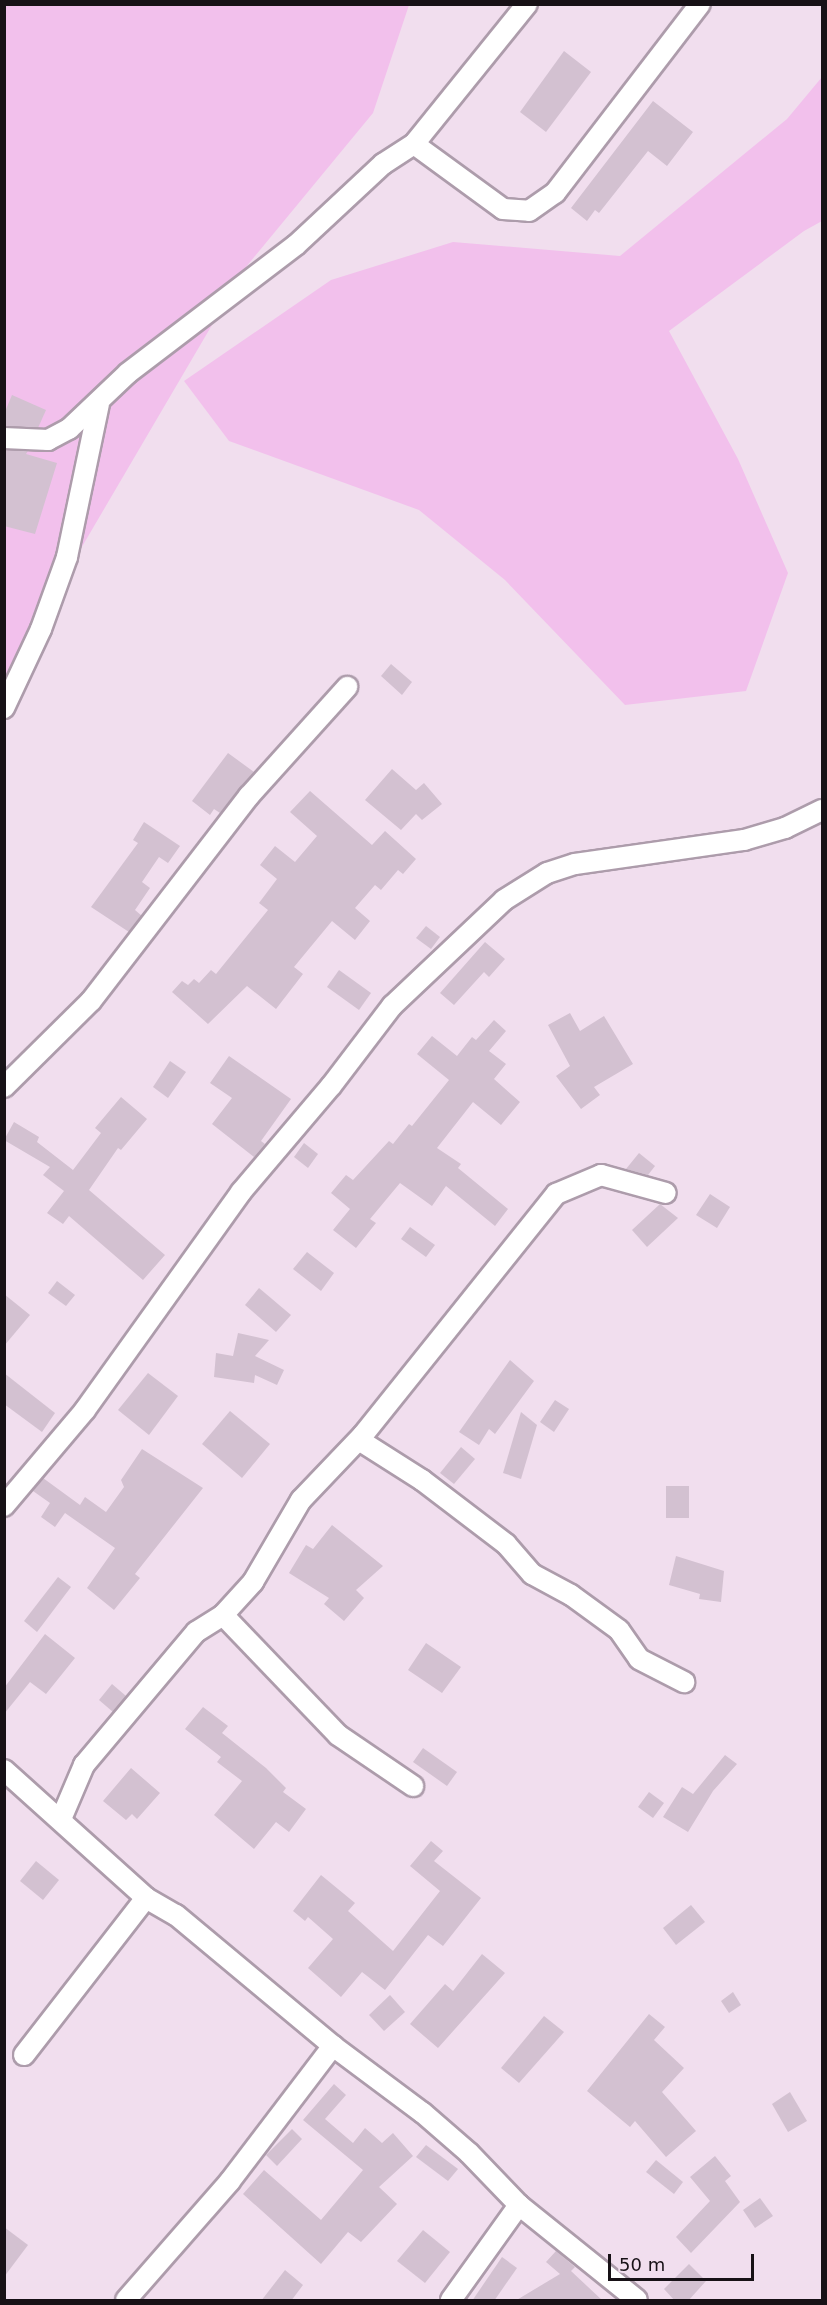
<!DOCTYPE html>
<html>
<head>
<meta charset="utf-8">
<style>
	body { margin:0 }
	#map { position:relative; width:827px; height:2305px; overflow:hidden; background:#f1deee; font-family:"DejaVu Sans",sans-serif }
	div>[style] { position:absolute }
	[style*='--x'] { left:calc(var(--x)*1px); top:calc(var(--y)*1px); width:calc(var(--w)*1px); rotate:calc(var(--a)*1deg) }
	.green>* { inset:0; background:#f2c0ec }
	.building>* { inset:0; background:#d3c1d1 }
	.roads { filter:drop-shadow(2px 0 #ad9cab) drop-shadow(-2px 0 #ad9cab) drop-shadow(0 2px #ad9cab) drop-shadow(0 -2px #ad9cab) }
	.minor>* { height:20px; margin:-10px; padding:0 10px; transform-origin:10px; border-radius:10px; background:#fff }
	span { translate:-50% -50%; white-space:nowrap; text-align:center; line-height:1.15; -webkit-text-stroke:4.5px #f1deee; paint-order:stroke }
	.frame { position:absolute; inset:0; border:6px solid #171116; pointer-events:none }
	.scale { position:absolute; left:608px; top:2254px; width:146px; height:27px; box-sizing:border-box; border:3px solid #171116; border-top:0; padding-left:8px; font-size:18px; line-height:21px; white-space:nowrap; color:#171116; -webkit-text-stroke:4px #f1deee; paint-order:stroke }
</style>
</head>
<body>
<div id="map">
	<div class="green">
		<div style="clip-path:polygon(5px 5px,409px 5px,373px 113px,246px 267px,5px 678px)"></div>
		<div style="clip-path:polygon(822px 77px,822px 221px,804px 231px,669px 331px,738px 459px,788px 573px,746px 691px,625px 705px,505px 580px,419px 510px,229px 441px,184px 381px,331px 280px,453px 242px,620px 256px,787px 119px)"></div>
	</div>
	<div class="building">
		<div style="clip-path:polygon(564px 51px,591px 72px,546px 132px,520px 112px)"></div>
		<div style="clip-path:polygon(653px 101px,693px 132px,667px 166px,648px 151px,599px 213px,595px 210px,587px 221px,571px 208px)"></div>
		<div style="clip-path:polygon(12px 395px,46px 410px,38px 428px,4px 426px,4px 414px)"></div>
		<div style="clip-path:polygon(4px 450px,28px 451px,26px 454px,57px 463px,35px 534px,4px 526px)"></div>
		<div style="clip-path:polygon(391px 664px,412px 682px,402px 695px,381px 676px)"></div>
		<div style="clip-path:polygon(228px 753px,254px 772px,220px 813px,214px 809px,210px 815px,192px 801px)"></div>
		<div style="clip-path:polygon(392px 769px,416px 790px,424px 783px,442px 804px,422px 820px,416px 814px,401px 830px,365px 800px)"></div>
		<div style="clip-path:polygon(310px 791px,372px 845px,385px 831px,416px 859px,403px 874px,398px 870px,381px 890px,375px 885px,355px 908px,370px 921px,355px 940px,332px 921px,294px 967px,303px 974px,276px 1009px,247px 986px,208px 1024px,172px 992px,182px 981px,188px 985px,194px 979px,199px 983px,211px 970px,216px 974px,268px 910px,259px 903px,277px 879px,260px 865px,275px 846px,295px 862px,317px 836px,290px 812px)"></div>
		<div style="clip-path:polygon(144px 822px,180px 846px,168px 863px,159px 857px,142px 882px,150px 888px,135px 910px,142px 916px,129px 932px,91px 907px,138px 843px,133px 840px)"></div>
		<div style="clip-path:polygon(426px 926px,440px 937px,431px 949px,416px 938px)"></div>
		<div style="clip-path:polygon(485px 942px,505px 959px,489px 977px,484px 972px,454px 1005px,440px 993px)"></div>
		<div style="clip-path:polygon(339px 970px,371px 993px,359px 1010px,327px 987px)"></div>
		<div style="clip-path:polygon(570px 1013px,580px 1031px,604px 1016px,633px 1064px,594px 1087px,600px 1095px,581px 1109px,556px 1076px,570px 1066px,548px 1025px)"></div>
		<div style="clip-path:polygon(494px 1020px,506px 1031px,489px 1051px,506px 1064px,494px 1079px,520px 1102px,501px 1125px,473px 1102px,437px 1148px,461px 1164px,458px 1168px,508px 1209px,495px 1226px,446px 1186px,432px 1206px,400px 1183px,370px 1219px,376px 1223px,356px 1248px,333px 1230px,350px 1209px,331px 1193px,346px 1175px,353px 1180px,389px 1141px,393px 1144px,409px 1124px,412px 1126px,449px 1080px,417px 1054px,432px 1036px,457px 1056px,472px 1037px,476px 1040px)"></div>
		<div style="clip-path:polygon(229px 1056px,291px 1099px,261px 1141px,265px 1144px,254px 1157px,212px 1124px,232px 1098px,210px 1083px)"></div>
		<div style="clip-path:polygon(170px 1061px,186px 1072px,168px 1098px,153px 1087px)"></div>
		<div style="clip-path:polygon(121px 1097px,147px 1119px,121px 1150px,118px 1148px,89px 1190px,165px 1255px,143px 1280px,69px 1216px,63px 1224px,47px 1213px,64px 1191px,43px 1175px,50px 1167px,4px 1140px,14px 1122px,39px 1137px,37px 1142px,73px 1170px,101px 1133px,95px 1128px)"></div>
		<div style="clip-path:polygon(304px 1143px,318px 1154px,308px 1168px,294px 1157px)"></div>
		<div style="clip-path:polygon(639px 1153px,655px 1166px,648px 1175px,626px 1169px)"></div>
		<div style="clip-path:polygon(710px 1194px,730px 1207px,717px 1228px,696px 1215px)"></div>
		<div style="clip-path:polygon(660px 1204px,678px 1218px,647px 1247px,632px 1230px)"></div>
		<div style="clip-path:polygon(410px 1227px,435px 1245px,426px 1257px,401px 1239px)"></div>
		<div style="clip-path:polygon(307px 1252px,334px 1273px,321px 1291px,293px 1269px)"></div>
		<div style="clip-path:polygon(57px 1281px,75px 1295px,66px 1306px,48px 1293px)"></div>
		<div style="clip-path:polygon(259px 1288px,291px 1315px,276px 1332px,245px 1305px)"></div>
		<div style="clip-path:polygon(4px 1294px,30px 1315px,4px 1346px)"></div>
		<div style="clip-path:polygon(238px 1333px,269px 1340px,255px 1356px,284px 1370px,277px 1385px,255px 1375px,254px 1383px,214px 1377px,216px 1353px,233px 1356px)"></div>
		<div style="clip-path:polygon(510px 1360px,534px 1381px,495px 1434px,489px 1429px,479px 1445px,459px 1432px)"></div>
		<div style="clip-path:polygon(4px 1373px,55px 1413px,42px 1432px,4px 1404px)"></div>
		<div style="clip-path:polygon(148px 1373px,178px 1396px,149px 1435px,118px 1410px)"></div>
		<div style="clip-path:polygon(555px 1400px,569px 1409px,554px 1432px,540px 1422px)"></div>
		<div style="clip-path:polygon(230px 1411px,270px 1444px,242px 1478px,202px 1444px)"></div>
		<div style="clip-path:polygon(521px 1412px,537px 1425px,521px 1479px,503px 1473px)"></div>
		<div style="clip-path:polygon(461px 1447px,475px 1459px,454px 1484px,440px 1473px)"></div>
		<div style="clip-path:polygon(142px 1449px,203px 1488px,135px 1574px,140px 1578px,114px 1610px,87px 1588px,115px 1548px,65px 1513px,55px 1527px,41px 1517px,50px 1503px,33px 1491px,43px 1478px,80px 1505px,85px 1497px,106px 1512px,124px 1487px,121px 1480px)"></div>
		<div style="clip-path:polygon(666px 1486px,689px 1486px,689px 1518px,666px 1518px)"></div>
		<div style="clip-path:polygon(332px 1525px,383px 1566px,356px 1590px,364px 1598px,344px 1621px,324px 1604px,329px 1598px,289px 1573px,306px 1545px,313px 1549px)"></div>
		<div style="clip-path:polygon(676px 1556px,724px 1571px,721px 1602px,699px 1599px,700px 1594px,669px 1585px)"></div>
		<div style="clip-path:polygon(58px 1577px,71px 1587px,37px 1632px,24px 1621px)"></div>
		<div style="clip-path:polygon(45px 1634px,75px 1658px,46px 1694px,30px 1682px,4px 1714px,4px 1688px)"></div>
		<div style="clip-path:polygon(426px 1643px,461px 1667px,442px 1693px,408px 1670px)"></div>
		<div style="clip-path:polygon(112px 1684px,126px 1696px,113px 1712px,99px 1700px)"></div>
		<div style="clip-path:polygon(203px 1707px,228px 1726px,222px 1733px,266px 1768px,286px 1788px,283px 1792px,306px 1809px,289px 1832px,276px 1822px,254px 1849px,214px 1815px,242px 1781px,217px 1762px,221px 1757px,185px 1729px)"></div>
		<div style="clip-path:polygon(423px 1748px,457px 1772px,447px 1786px,413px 1762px)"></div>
		<div style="clip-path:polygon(725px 1755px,737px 1764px,713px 1791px,688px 1832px,663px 1817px,682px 1787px,693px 1794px)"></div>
		<div style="clip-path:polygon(131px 1768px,160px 1793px,137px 1819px,132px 1814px,126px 1820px,103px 1801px)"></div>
		<div style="clip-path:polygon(649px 1792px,664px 1803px,653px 1818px,638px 1807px)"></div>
		<div style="clip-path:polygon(431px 1841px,443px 1851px,434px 1861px,481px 1898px,443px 1946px,428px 1935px,385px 1990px,362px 1972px,341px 1997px,308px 1968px,333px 1939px,308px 1917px,305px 1921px,293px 1911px,321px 1875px,355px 1903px,348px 1911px,393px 1951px,440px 1891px,410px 1866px)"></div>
		<div style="clip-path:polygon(36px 1861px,59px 1880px,43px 1900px,20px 1881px)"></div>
		<div style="clip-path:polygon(691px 1905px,705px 1922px,676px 1945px,663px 1928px)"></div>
		<div style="clip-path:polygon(482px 1954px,505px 1973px,438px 2048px,410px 2024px,445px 1984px,453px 1991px)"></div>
		<div style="clip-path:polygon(733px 1992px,741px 2005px,729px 2013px,721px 2001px)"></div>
		<div style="clip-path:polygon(390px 1995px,405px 2012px,384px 2031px,369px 2015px)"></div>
		<div style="clip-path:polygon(649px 2014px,665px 2027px,654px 2040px,684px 2068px,662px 2092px,696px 2131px,666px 2157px,635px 2121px,630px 2127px,587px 2091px)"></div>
		<div style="clip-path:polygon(544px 2016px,564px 2032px,519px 2083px,501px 2068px)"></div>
		<div style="clip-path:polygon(334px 2084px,346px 2095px,325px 2119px,353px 2143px,365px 2128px,382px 2143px,393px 2133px,413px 2156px,379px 2187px,397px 2204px,361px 2242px,348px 2232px,321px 2264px,243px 2194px,264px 2170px,321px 2220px,363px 2170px,303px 2120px)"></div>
		<div style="clip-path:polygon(790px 2092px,807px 2121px,788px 2132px,772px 2104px)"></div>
		<div style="clip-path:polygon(292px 2129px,302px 2139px,277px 2166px,266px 2155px)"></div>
		<div style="clip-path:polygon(426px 2145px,458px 2169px,448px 2181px,416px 2157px)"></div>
		<div style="clip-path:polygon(715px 2156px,731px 2176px,725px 2181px,740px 2202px,691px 2253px,676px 2237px,710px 2201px,690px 2177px)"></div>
		<div style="clip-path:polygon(656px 2160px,683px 2182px,674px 2194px,646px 2172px)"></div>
		<div style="clip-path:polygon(760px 2198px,773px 2216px,755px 2228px,743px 2210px)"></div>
		<div style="clip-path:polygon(4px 2227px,28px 2245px,4px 2277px)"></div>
		<div style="clip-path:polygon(423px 2230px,450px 2252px,425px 2283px,397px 2261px)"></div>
		<div style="clip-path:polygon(556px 2251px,575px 2267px,571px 2271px,603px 2301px,515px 2301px,560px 2274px,546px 2262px)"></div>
		<div style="clip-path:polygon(502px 2257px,517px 2268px,494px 2301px,472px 2301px)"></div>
		<div style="clip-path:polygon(689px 2264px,706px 2281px,688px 2301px,675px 2301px,664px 2289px)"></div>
		<div style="clip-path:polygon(285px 2270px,303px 2285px,291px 2301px,261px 2301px)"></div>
	</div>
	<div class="roads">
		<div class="minor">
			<div style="--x:414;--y:144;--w:110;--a:36.1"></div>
			<div style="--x:503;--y:209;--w:26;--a:4"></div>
			<div style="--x:529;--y:211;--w:32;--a:-35"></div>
			<div style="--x:555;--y:193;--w:238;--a:-52.5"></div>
			<div style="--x:4;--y:438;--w:44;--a:2.6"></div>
			<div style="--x:48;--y:440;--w:24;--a:-28"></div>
			<div style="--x:69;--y:429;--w:81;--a:-43.5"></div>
			<div style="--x:128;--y:373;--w:211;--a:-37.3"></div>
			<div style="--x:296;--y:245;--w:119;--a:-43"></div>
			<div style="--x:383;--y:164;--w:37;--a:-33"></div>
			<div style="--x:414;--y:144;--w:180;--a:-51.1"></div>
			<div style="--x:4;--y:708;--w:87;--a:-64.9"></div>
			<div style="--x:41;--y:629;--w:77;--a:-70.1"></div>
			<div style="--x:67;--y:557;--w:156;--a:-78.2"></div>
			<div style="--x:4;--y:1087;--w:122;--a:-44.7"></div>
			<div style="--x:91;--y:1001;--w:259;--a:-52.4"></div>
			<div style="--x:249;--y:796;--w:147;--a:-48"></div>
			<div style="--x:359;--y:1440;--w:75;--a:32.4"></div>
			<div style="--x:422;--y:1480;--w:106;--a:37.3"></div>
			<div style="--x:506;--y:1544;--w:40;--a:49"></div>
			<div style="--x:532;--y:1574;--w:44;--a:28.3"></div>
			<div style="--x:571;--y:1595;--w:59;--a:36.1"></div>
			<div style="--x:619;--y:1630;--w:35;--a:55"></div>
			<div style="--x:639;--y:1659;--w:51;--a:27.1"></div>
			<div style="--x:4;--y:1506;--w:126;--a:-49.8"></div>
			<div style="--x:85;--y:1410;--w:268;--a:-54.4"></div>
			<div style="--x:241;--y:1192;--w:139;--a:-49.7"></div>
			<div style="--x:331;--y:1086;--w:101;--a:-52.7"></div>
			<div style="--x:392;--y:1006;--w:154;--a:-43.4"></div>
			<div style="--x:504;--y:900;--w:51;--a:-32.1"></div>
			<div style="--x:547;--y:873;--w:29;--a:-18"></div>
			<div style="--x:575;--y:864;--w:171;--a:-8.1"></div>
			<div style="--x:744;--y:840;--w:43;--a:-16.3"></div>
			<div style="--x:785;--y:828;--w:41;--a:-25.9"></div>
			<div style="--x:223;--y:1615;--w:166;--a:46.2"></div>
			<div style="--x:338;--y:1735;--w:91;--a:34.2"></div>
			<div style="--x:4;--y:1770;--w:191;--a:42"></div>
			<div style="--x:146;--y:1898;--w:34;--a:30"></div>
			<div style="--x:176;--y:1915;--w:204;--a:39.8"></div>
			<div style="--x:333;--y:2046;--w:112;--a:36.7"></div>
			<div style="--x:423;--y:2113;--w:61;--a:41"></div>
			<div style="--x:469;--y:2153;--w:72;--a:46.1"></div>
			<div style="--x:519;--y:2205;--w:117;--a:125.6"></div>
			<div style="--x:61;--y:1819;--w:59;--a:-66.9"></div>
			<div style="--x:84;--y:1765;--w:174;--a:-49.9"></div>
			<div style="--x:196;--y:1632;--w:32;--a:-32"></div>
			<div style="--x:223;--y:1615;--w:45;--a:-47.7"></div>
			<div style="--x:253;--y:1582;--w:95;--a:-59.7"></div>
			<div style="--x:301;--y:1500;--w:90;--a:-46.4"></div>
			<div style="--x:363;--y:1435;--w:309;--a:-51.3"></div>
			<div style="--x:556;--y:1194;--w:49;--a:-22.9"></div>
			<div style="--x:601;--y:1175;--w:67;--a:15.5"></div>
			<div style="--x:24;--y:2055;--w:199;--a:-52.2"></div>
			<div style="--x:519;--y:2205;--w:151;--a:38.8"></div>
			<div style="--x:126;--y:2300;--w:158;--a:-48.8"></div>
			<div style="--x:230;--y:2181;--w:170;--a:-52.7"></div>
		</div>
	</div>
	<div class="frame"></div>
	<div class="scale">50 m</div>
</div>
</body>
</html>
